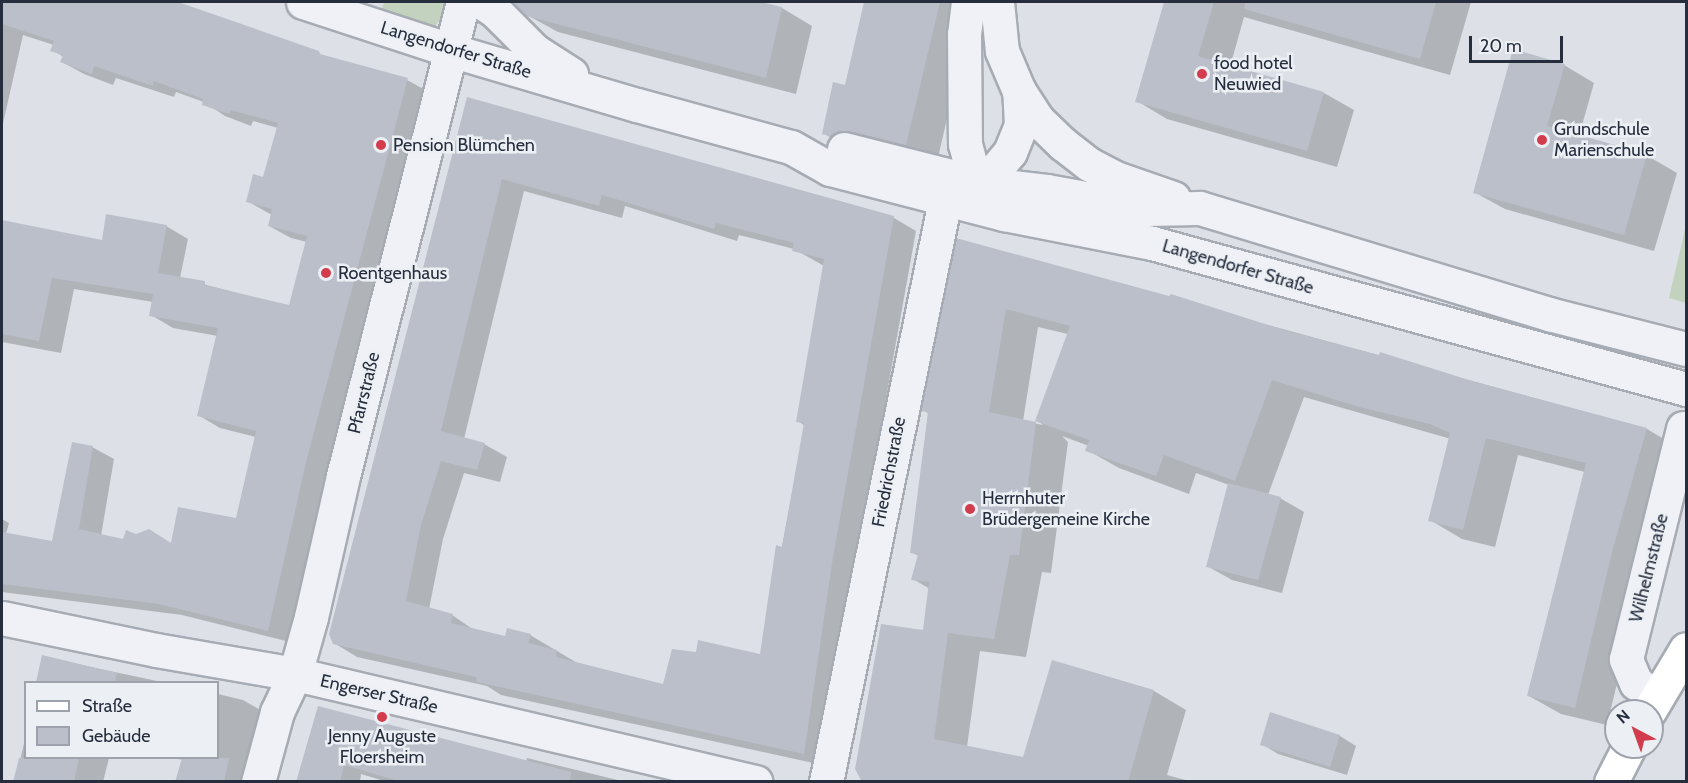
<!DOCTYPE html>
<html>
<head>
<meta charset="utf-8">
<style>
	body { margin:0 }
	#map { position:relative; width:1688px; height:783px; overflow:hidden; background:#dde1e7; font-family:Cabin,sans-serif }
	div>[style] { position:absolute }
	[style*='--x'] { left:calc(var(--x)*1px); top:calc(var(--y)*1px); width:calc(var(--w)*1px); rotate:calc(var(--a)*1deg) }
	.green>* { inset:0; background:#c2d2be }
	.shadow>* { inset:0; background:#0003 }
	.building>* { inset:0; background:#babfca }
	.roads { filter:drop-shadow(2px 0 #a6abb4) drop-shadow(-2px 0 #a6abb4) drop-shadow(0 2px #a6abb4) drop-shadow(0 -2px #a6abb4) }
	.street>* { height:33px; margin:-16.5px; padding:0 16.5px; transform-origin:16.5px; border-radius:16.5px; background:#f0f1f6 }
	.secondary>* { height:33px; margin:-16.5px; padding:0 16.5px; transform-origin:16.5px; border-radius:16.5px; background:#fff }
	.dots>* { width:16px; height:16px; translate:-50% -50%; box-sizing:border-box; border:3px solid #ecf0f5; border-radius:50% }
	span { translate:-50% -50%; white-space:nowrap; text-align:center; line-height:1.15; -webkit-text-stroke:5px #ecf0f5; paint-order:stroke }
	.street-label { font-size:18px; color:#262e3e }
	.poi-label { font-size:18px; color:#262e3e }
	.left { translate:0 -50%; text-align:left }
	.frame { position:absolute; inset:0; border:3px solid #262e3e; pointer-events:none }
	.legend { position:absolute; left:24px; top:681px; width:195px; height:78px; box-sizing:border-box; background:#ecf0f5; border:2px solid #9da2ac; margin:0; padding:8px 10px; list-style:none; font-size:18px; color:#262e3e }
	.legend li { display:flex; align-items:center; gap:12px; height:30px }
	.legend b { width:30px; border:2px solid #9da2ac }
	.north { position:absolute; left:1604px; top:699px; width:60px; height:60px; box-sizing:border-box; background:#ecf0f5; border:2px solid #9da2ac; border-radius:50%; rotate:319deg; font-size:16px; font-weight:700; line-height:24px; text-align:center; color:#262e3e }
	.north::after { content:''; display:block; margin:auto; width:21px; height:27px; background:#d33c4d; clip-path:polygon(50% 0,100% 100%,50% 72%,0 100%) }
	.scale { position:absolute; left:1469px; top:36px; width:94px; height:27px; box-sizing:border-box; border:3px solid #262e3e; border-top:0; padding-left:8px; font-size:18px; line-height:21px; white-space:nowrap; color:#262e3e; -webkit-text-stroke:4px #ecf0f5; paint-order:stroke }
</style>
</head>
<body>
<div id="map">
	<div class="green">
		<div style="clip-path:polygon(384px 2px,447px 2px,443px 17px,431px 30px,379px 18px)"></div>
		<div style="clip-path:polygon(1686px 225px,1686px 303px,1669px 298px)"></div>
	</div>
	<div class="shadow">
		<div style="clip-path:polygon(2px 2px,173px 2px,328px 58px,407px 80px,429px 92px,290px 642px,182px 615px,2px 592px,2px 519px,9px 523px,6px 534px,53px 543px,92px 447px,114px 459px,101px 536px,124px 541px,172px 545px,237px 520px,256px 437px,220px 428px,198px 415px,218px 336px,173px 328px,151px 315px,153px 302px,74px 289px,61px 353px,2px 342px,2px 221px,103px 241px,166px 226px,188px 239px,180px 278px,290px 307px,307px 242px,291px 238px,269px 226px,272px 215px,247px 201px,264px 178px,278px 128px,253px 121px,251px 126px,225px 116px,204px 102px,176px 92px,174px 97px,116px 78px,113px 85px,84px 74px,62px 62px,64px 57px,52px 50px,54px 45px,23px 35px,2px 128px)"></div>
		<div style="clip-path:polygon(519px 2px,755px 2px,782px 8px,812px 26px,796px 94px,558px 32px,527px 15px,518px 5px)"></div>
		<div style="clip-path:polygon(865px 2px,974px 2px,937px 162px,854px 151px,823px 133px,846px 87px)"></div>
		<div style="clip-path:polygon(1166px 2px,1471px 2px,1450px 75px,1244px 17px,1230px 67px,1324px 93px,1354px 110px,1337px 167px,1167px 119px,1137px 101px)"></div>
		<div style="clip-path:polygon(1564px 65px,1594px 83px,1579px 136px,1646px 155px,1677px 173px,1654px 251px,1505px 209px,1474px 192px)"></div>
		<div style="clip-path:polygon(evenodd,468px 99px,894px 218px,916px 231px,855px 571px,827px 766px,501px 695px,487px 686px,357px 657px,334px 643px,468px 99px,524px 191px,622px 218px,625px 206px,737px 241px,739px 235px,794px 249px,824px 266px,798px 421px,805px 426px,761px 656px,697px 654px,664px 686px,579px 664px,530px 635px,506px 638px,474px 630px,452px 615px,429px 609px,443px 539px,464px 473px,500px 482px,507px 457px,484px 444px,464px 439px,524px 191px)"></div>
		<div style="clip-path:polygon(evenodd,958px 240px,1647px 429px,1679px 448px,1644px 571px,1607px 725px,1561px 714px,1529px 696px,1585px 472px,1518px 455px,1495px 547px,1462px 539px,1430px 520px,1451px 439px,1304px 397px,1268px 495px,1280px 498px,1304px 512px,1282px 593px,1232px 580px,1207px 566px,1229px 485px,1196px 473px,1189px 494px,1119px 468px,1087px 450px,1089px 446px,1062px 436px,1068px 442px,1051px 573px,1042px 572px,1026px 657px,980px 651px,967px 747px,1024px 759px,1053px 662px,1154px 691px,1186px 710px,1167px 775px,1193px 782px,864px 782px,924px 631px,930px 589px,913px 579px,919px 556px,911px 552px,929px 414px,923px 410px,958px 240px,1038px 327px,1068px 334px,1037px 420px,1043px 425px,1023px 421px,1038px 327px)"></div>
		<div style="clip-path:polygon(43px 657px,162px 682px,37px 682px)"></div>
		<div style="clip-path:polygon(218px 694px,243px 700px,269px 715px,250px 782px,177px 782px,183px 760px,173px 758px,218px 758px)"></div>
		<div style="clip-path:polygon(319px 708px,526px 763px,527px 758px,626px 782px,387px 782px,361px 774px,360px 782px,297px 782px)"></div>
		<div style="clip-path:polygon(26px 735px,26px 758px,109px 758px,103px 782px,15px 782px)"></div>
		<div style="clip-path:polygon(1340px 736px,1356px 746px,1347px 775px,1278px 754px,1262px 744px)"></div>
	</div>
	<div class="building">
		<div style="clip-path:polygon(2px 2px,178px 2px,319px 51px,320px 54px,408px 78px,307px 458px,268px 631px,159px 604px,2px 584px,2px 532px,52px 541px,72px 442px,93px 446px,79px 529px,123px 539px,126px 530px,136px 534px,149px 529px,171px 543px,178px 507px,236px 518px,256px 431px,197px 416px,218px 328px,149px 316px,153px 294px,52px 278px,39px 341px,2px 334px,2px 220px,102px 240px,106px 214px,167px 225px,158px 273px,205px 281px,205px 285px,289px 305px,307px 236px,268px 226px,272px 209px,246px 202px,253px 174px,263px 177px,278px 123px,231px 110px,229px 114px,202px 105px,203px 99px,154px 81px,153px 86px,94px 66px,92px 74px,60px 62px,63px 55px,50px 51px,54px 41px,2px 24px)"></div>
		<div style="clip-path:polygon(512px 2px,761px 2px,782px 7px,766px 78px,526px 16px)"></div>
		<div style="clip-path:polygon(864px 2px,940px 2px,906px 145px,849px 131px,838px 131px,830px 136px,822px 134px,833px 82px,845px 85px)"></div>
		<div style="clip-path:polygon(1164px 2px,1214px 2px,1198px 56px,1324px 92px,1307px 151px,1135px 102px)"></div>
		<div style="clip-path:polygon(1245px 2px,1436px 2px,1420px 59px,1244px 9px)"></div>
		<div style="clip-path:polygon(1513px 49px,1565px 64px,1547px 126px,1647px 154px,1624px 235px,1473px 193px)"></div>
		<div style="clip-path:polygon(evenodd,467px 97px,894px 216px,833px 557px,804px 754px,477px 682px,476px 677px,333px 644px,329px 634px,467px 97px,502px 179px,599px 206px,602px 195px,714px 229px,716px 223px,794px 243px,792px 251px,824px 259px,796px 422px,804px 423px,782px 547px,776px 545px,760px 654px,698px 640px,696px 652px,672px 649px,663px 684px,556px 657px,557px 650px,528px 643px,531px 634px,507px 628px,505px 636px,451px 623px,453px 614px,406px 601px,421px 525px,441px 461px,477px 470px,485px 443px,441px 431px,502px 179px)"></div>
		<div style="clip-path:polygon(956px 238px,1169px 296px,1171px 294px,1284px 330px,1379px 355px,1380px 352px,1472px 381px,1647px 428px,1612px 552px,1575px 708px,1527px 696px,1586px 463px,1486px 438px,1463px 530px,1428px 521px,1450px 433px,1430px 424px,1359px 407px,1272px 380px,1235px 481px,1164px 455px,1156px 476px,1085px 451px,1089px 440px,1035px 421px,1070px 326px,1006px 309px,989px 412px,1036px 422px,1019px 555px,1010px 555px,994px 639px,948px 633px,934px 739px,1023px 757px,1052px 660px,1154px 690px,1128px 782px,862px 782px,855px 769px,881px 624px,923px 630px,929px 582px,911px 580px,918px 554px,910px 553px,928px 412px,921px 411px)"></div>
		<div style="clip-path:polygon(1228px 483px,1281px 497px,1258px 580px,1206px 567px)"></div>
		<div style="clip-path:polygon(42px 655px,117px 673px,115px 682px,36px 682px)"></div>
		<div style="clip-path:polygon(318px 706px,571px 772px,570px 782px,402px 782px,344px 765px,340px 782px,296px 782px)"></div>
		<div style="clip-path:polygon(1270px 712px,1340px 735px,1330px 767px,1260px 745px)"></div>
		<div style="clip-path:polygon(19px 758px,79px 758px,74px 782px,13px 782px)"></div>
		<div style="clip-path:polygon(182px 758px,229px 758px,224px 782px,175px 782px)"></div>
	</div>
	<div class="roads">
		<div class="street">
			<div style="--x:303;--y:2;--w:155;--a:18.1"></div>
			<div style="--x:450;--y:50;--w:195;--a:16.4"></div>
			<div style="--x:637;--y:105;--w:160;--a:15.3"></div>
			<div style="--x:791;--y:147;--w:45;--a:29.4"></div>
			<div style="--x:830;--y:169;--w:180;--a:14.5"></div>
			<div style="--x:1004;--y:214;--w:151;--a:11.1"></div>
			<div style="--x:1152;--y:243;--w:554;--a:15.29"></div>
			<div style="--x:481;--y:2;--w:17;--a:33"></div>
			<div style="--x:495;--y:11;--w:57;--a:45"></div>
			<div style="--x:535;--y:51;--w:43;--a:32.6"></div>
			<div style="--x:968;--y:2;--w:32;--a:97"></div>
			<div style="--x:964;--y:34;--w:110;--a:89.5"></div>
			<div style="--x:965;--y:144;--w:27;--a:75"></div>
			<div style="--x:972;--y:170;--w:29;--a:59"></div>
			<div style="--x:997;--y:2;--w:49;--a:84.2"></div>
			<div style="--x:1002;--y:51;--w:43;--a:67"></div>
			<div style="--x:1019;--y:91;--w:33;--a:57"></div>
			<div style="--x:1037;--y:119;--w:36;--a:44"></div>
			<div style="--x:1063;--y:144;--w:33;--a:38"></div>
			<div style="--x:1089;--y:164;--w:27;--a:28"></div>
			<div style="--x:1113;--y:177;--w:64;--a:19.3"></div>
			<div style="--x:844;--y:149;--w:138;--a:14.2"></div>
			<div style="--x:978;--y:183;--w:69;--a:6.6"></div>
			<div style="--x:1047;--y:191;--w:100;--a:10.4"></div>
			<div style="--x:1145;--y:209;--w:55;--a:-1"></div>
			<div style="--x:1200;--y:208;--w:365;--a:16.9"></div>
			<div style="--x:1549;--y:314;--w:141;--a:14.3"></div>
			<div style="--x:969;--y:189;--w:31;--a:-36"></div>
			<div style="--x:994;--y:171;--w:25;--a:-50"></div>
			<div style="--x:1010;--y:152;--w:29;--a:-68"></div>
			<div style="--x:1021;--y:125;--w:34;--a:-93"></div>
			<div style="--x:2;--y:618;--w:157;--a:11.7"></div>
			<div style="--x:156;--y:650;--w:141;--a:9.8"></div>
			<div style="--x:295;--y:674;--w:473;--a:13.2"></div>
			<div style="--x:1657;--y:697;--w:25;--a:-146"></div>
			<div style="--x:1636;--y:683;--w:26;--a:-113"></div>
			<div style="--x:1626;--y:659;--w:238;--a:-76.1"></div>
			<div style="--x:258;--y:782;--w:73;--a:-74.8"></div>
			<div style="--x:277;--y:712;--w:42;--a:-64.7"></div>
			<div style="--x:295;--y:674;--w:59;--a:-74.3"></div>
			<div style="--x:311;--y:617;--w:145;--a:-77.2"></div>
			<div style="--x:343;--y:476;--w:489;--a:-75.8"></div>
			<div style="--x:826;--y:782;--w:594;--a:-78.44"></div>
		</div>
		<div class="secondary">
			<div style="--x:1649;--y:711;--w:72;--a:-59.2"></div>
			<div style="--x:1611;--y:782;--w:39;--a:-63"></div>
		</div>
	</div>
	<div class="dots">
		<div style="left:1202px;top:74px;background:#d33c4d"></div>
		<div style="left:1542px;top:140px;background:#d33c4d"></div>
		<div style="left:381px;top:145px;background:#d33c4d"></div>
		<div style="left:326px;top:273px;background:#d33c4d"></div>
		<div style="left:970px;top:509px;background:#d33c4d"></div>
		<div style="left:382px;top:717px;background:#d33c4d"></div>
	</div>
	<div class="street-label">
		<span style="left:456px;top:50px;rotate:17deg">Langendorfer Straße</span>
		<span style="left:1238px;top:267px;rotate:16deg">Langendorfer Straße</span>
		<span style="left:364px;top:393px;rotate:-76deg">Pfarrstraße</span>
		<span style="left:889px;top:472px;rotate:-79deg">Friedrichstraße</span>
		<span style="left:1649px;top:568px;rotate:-76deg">Wilhelmstraße</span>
		<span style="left:379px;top:694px;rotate:13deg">Engerser Straße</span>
	</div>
	<div class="poi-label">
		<span class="left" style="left:1214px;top:74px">food hotel<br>Neuwied</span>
		<span class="left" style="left:1554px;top:140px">Grundschule<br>Marienschule</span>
		<span class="left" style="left:393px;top:145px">Pension Blümchen</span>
		<span class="left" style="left:338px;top:273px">Roentgenhaus</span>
		<span class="left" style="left:982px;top:509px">Herrnhuter<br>Brüdergemeine Kirche</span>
		<span style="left:382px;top:747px">Jenny Auguste<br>Floersheim</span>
	</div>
	<div class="frame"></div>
	<ul class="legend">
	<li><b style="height:8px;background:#fff"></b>Straße</li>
	<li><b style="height:16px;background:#babfca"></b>Gebäude</li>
	</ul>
	<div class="north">N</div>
	<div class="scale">20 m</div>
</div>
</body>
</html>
